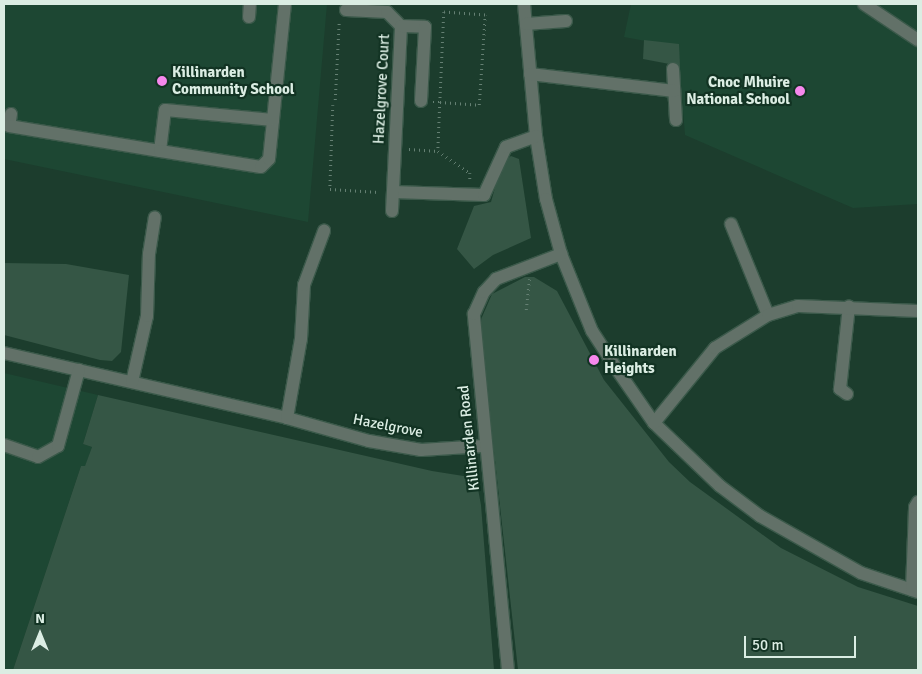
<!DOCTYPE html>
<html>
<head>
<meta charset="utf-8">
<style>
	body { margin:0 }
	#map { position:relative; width:922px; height:674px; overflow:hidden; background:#1c3d2d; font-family:Signika,sans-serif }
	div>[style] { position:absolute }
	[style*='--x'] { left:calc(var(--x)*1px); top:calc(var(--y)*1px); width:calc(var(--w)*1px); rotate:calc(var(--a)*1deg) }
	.built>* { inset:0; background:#1d4733 }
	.green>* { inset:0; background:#355645 }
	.path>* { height:2.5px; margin-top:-1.25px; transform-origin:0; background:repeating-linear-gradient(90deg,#658073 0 1px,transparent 0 5px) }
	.roads { filter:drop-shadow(1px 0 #3b594a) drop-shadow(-1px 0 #3b594a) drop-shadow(0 1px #3b594a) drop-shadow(0 -1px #3b594a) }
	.minor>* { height:12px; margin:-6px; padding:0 6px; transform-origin:6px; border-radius:6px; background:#627168 }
	.dots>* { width:14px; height:14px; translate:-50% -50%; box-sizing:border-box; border:2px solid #123323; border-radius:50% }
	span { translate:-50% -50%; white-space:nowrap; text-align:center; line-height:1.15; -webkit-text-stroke:4.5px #123323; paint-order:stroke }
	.poi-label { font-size:15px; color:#dbede3; font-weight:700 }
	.left { translate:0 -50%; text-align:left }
	.right { translate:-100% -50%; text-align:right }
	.street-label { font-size:15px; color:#dbede3 }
	.frame { position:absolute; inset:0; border:5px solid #dbede3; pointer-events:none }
	.north { position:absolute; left:15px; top:609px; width:50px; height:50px; -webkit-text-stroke:4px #123323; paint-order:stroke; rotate:0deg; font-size:14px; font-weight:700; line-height:20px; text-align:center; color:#dbede3 }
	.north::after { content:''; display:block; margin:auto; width:18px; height:22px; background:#dbede3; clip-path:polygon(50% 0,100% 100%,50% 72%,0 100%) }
	.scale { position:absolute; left:744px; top:636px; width:112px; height:22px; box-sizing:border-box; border:2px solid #dbede3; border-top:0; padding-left:6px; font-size:15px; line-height:18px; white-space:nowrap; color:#dbede3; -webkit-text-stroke:4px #123323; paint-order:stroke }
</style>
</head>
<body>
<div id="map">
	<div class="built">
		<div style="clip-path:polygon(4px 4px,327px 4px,308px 222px,4px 159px)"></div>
		<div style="clip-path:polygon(631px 4px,918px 4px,918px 204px,853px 208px,685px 135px,678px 47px,624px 37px)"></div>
		<div style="clip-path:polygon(4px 373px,98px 395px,83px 444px,92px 447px,85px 467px,81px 466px,13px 670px,4px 670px)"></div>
	</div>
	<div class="green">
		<div style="clip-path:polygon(644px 40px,679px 44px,680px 66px,643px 59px)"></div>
		<div style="clip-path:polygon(511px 156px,519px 159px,531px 238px,493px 255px,474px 269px,457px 249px,474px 206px,491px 202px,502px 163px)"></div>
		<div style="clip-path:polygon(4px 263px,66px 264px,129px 275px,121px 352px,112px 361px,100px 360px,4px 335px)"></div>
		<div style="clip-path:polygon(525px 277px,534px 277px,557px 291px,604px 380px,669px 462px,690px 482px,781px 548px,858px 587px,918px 606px,918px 670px,518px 670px,482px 342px,482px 317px,492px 294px)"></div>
		<div style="clip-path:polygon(98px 395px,432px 471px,476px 478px,481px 505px,494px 670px,13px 670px,81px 466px,85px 466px,92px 447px,83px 444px)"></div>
	</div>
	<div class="path">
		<div style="--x:335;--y:100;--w:79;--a:-87.1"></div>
		<div style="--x:433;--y:102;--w:7;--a:0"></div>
		<div style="--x:440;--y:102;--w:39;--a:4"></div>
		<div style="--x:479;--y:105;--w:90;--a:-86.2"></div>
		<div style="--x:485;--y:15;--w:41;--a:-175.8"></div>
		<div style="--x:444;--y:12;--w:90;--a:92.5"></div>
		<div style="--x:440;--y:102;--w:49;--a:92.3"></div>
		<div style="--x:333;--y:105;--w:84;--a:92"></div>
		<div style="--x:330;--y:189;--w:49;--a:3.5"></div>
		<div style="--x:409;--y:149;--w:29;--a:4"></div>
		<div style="--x:438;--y:151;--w:39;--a:35"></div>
		<div style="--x:470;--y:173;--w:9;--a:90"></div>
		<div style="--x:526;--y:310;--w:31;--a:-84"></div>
	</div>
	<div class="roads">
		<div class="minor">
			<div style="--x:524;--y:4;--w:133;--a:84.8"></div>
			<div style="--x:536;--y:136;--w:64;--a:81"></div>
			<div style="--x:546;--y:199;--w:57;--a:74.7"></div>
			<div style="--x:561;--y:254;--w:83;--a:68.1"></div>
			<div style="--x:592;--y:331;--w:48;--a:57"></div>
			<div style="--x:618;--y:371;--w:63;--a:55.3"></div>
			<div style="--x:654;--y:423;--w:91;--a:43.7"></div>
			<div style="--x:720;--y:486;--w:50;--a:36.9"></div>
			<div style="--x:760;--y:516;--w:116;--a:29.4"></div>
			<div style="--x:861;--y:573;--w:60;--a:18.4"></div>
			<div style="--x:864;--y:4;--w:65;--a:33.7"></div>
			<div style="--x:346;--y:10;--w:41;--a:2.8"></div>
			<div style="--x:387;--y:12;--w:20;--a:45"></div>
			<div style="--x:249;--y:17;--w:13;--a:-86"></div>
			<div style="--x:526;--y:24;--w:40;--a:-4.3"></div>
			<div style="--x:673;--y:69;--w:51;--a:86.6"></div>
			<div style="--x:530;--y:74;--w:145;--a:6.7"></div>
			<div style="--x:11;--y:114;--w:12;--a:99"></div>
			<div style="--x:9;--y:126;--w:153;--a:9.4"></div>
			<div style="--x:273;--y:120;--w:108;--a:-174.7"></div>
			<div style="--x:165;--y:110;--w:41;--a:97"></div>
			<div style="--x:160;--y:151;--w:102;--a:9"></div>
			<div style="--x:261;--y:167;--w:11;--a:-45"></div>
			<div style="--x:269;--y:159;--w:39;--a:-84"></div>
			<div style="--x:273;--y:120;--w:117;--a:-84.1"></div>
			<div style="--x:393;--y:192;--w:91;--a:1.9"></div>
			<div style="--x:484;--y:195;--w:53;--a:-65.4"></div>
			<div style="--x:506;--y:147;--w:32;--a:-20"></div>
			<div style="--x:392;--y:211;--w:185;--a:-87.2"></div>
			<div style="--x:401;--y:26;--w:24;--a:2"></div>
			<div style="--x:425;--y:27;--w:74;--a:93.1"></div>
			<div style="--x:731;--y:224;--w:98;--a:67.9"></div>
			<div style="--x:4;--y:353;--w:290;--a:12.9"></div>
			<div style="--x:287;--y:418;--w:85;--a:15.7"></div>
			<div style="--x:369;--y:441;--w:53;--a:9.8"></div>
			<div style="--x:421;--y:450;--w:63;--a:-3.6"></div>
			<div style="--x:132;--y:382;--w:68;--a:-77.2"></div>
			<div style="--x:147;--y:316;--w:62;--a:-88.2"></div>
			<div style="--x:149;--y:254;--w:37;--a:-81"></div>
			<div style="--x:847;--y:394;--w:9;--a:-144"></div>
			<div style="--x:840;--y:389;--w:83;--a:-83.8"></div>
			<div style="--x:287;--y:418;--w:80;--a:-80"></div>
			<div style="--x:301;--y:339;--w:54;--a:-86.8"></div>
			<div style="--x:304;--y:285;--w:58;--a:-69.7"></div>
			<div style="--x:654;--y:423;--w:97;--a:-50.9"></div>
			<div style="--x:715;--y:348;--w:62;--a:-31.9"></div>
			<div style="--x:768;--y:315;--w:31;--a:-17"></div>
			<div style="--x:798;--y:306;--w:120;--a:2.4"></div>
			<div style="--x:4;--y:445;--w:36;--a:19"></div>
			<div style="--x:38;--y:457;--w:23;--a:-29"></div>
			<div style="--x:58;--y:446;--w:79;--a:-74.6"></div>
			<div style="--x:912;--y:590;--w:83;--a:-87.9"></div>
			<div style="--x:915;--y:507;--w:6;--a:-59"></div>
			<div style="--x:508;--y:670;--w:358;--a:-95.5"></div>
			<div style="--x:474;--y:314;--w:24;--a:-66"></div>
			<div style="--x:484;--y:292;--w:18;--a:-47"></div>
			<div style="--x:496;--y:279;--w:70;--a:-21"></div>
		</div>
	</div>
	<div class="dots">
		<div style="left:162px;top:81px;background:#f688ed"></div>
		<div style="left:800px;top:91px;background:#f688ed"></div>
		<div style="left:594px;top:360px;background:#f688ed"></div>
	</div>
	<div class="poi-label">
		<span class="left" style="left:172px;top:81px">Killinarden<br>Community School</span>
		<span class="right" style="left:790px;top:91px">Cnoc Mhuire<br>National School</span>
		<span class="left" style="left:604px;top:360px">Killinarden<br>Heights</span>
	</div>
	<div class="street-label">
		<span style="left:382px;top:89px;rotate:-87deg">Hazelgrove Court</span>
		<span style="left:388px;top:426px;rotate:11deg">Hazelgrove</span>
		<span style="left:469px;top:438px;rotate:-96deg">Killinarden Road</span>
	</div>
	<div class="frame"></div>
	<div class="north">N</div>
	<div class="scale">50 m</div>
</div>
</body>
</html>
